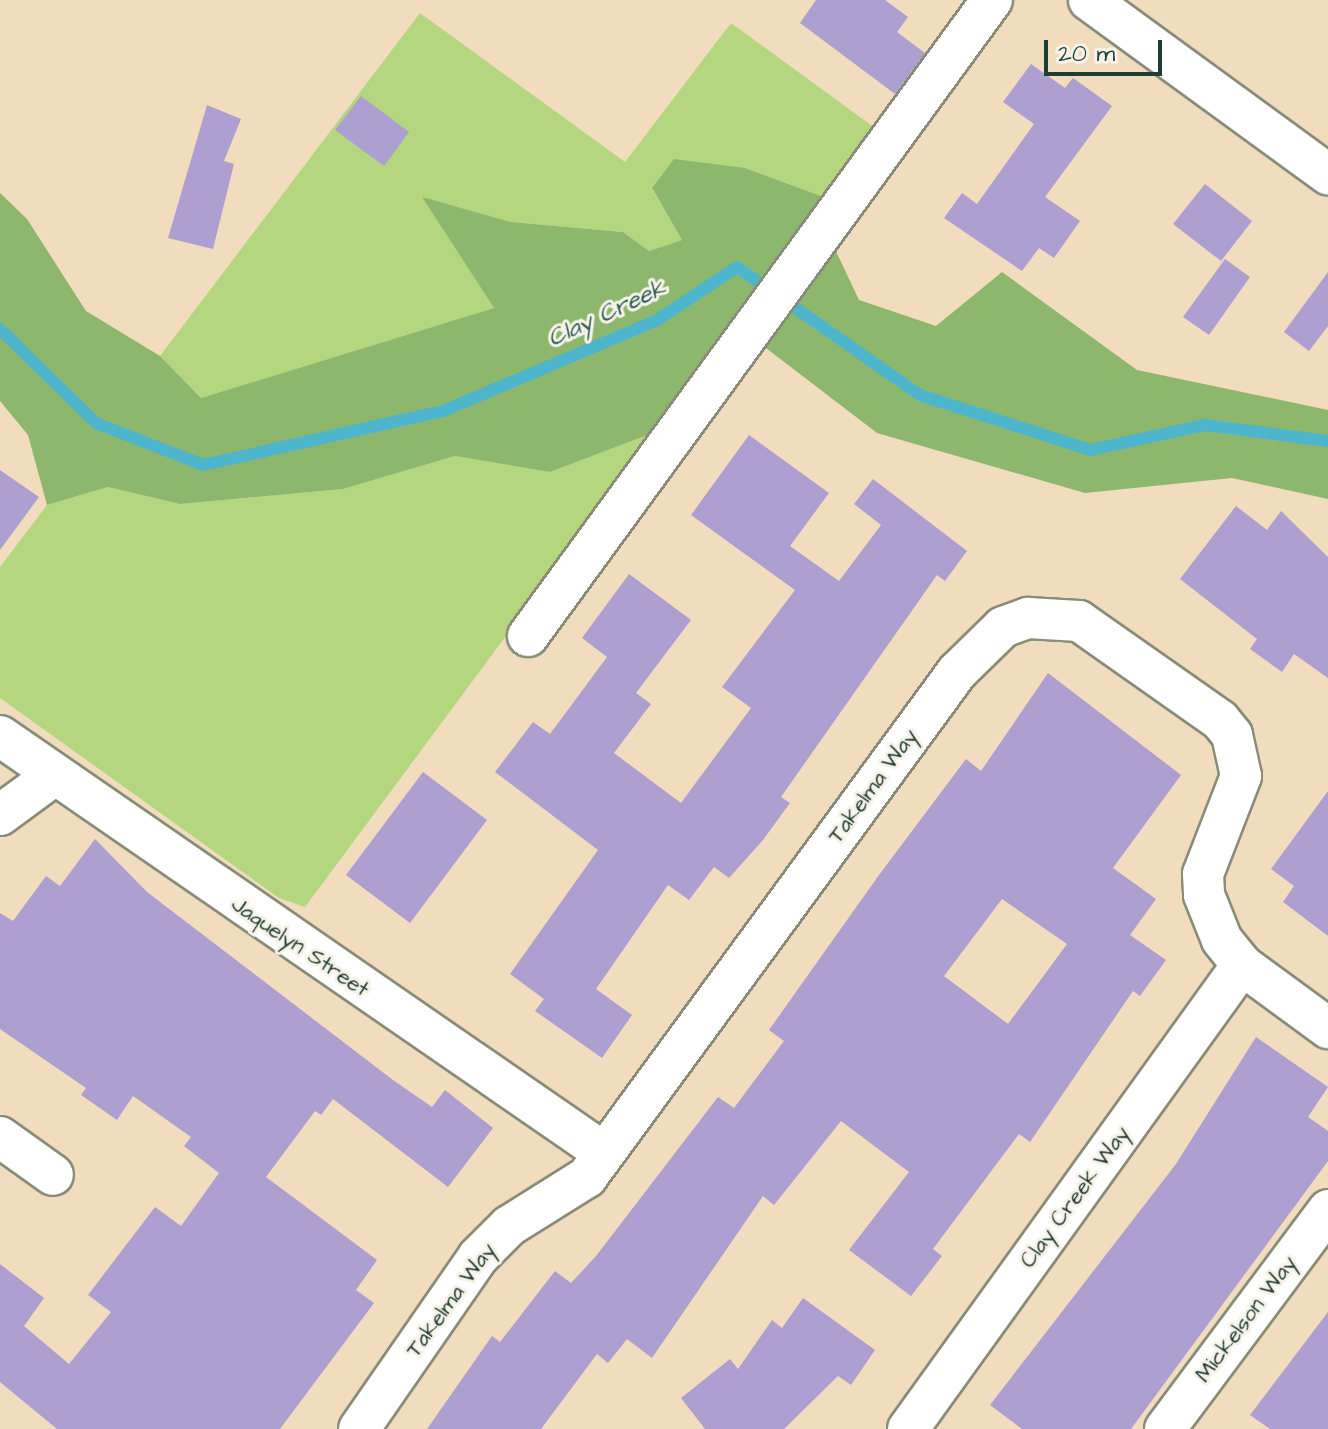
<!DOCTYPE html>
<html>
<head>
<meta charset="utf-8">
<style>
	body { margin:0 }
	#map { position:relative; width:1328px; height:1429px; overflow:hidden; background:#f1dcbd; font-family:"Architects Daughter",sans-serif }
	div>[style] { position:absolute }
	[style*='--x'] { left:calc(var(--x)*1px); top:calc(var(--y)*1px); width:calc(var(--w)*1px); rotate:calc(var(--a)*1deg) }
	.green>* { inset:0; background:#b3d67f }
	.forest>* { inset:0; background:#8eb76e }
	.stream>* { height:12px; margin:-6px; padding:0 6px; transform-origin:6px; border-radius:6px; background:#4db5cc }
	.building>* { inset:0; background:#ad9fd0 }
	.roads { filter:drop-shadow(2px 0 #888c78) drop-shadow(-2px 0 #888c78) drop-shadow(0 2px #888c78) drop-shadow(0 -2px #888c78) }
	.minor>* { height:40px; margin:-20px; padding:0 20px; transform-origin:20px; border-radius:20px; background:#fff }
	span { translate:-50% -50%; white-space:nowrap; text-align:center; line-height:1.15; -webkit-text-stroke:6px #f7f3e8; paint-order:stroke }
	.street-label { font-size:22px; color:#1f3d34 }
	.water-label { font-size:24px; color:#2a5b5a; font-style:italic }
	.scale { position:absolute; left:1044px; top:40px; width:118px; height:36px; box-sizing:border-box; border:4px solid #1f3d34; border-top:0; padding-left:10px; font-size:24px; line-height:28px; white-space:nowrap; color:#1f3d34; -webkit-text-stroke:6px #f7f3e8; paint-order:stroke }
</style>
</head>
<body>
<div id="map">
	<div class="green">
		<div style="clip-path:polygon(420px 13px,625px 162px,731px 23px,879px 131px,829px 199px,745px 168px,652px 189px,682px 240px,649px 251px,623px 232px,511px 222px,423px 198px,494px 308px,201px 398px,160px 356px)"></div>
		<div style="clip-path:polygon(658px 431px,305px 907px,279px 898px,0 698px,0 567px,47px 505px,108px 487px,180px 504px,343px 489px,455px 456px,550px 472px)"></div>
	</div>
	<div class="forest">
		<div style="clip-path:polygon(674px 159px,745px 168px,829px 199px,658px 431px,550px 472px,455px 456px,343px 489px,180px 504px,108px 487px,47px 505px,28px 435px,0 401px,0 193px,27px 219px,86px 311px,160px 356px,201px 398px,494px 308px,422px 197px,511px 222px,623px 232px,649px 251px,682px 240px,652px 188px)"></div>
		<div style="clip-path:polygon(833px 245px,859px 300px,936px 326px,1002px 272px,1137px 370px,1328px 410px,1328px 499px,1232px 478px,1085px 493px,877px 433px,758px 342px)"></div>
	</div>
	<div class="stream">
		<div style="--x:0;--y:329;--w:134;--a:44.4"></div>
		<div style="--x:96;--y:423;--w:115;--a:21.4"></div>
		<div style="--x:203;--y:465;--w:246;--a:-12.7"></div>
		<div style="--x:443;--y:411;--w:233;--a:-23"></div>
		<div style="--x:657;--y:320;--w:96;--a:-33.5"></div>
		<div style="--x:737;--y:267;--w:223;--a:35"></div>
		<div style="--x:920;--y:395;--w:179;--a:17.9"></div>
		<div style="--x:1090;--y:450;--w:118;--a:-12.3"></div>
		<div style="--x:1205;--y:425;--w:124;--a:7.4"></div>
	</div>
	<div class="building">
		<div style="clip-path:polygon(816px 0,885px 0,908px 17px,897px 32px,925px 53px,895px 94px,800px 23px)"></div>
		<div style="clip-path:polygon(1031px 64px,1065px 88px,1073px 78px,1112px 106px,1045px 197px,1080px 221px,1054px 258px,1039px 248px,1022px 271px,944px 218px,962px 193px,977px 204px,1034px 124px,1003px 102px)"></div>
		<div style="clip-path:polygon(361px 96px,409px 132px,384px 166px,335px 130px)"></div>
		<div style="clip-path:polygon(207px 105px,241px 119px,224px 161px,234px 164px,213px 249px,168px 238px)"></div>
		<div style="clip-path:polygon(1205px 184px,1252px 221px,1221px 261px,1173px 224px)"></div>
		<div style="clip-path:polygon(1225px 259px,1250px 277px,1209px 335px,1183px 317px)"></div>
		<div style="clip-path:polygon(1328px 272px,1328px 326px,1309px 351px,1284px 332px)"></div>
		<div style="clip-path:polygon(749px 435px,829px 493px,790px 546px,839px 581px,881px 525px,854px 504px,873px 479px,967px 551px,945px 581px,937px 575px,781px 797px,790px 803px,763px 840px,729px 878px,714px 867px,689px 900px,668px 885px,596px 989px,632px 1015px,602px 1058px,535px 1011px,544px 999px,510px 974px,598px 850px,495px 772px,533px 722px,550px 734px,607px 657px,582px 638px,629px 574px,691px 620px,636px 693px,651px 704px,614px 753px,681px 803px,751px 708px,722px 687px,795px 590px,691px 515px)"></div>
		<div style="clip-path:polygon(0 470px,39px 497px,0 550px)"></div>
		<div style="clip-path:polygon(1236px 506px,1267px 530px,1281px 511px,1328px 557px,1328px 678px,1294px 654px,1282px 672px,1250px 649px,1257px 639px,1180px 579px)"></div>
		<div style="clip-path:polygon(evenodd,1048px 673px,1181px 775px,1113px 868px,1156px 899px,1130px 935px,1166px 960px,1140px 996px,1133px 991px,1030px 1142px,1019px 1134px,933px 1249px,942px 1256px,911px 1296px,849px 1250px,909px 1172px,841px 1121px,774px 1205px,763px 1196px,652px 1358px,627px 1339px,608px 1363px,597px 1354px,541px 1429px,427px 1429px,492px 1336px,500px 1342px,555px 1271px,571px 1283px,596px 1256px,718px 1097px,734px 1108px,784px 1041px,769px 1030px,879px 875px,966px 759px,981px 771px,1048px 673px,1002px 899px,1067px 944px,1008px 1024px,944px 976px,1002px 899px)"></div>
		<div style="clip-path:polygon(423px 772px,487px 820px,410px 923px,346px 875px)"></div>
		<div style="clip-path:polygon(1328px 791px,1328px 936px,1283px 902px,1294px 886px,1271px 869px)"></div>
		<div style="clip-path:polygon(95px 839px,147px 892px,393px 1080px,432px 1107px,445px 1090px,493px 1128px,448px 1187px,333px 1099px,321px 1115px,315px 1111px,266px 1177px,377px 1260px,356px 1290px,374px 1303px,280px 1429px,57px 1429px,0 1382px,0 1264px,44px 1298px,24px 1326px,69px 1364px,111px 1312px,88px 1295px,155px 1207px,181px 1226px,219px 1173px,184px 1146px,191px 1137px,133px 1096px,117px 1120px,81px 1095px,86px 1088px,0 1029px,0 913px,13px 921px,46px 876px,60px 886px)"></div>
		<div style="clip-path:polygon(1256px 1037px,1328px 1087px,1308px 1117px,1328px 1131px,1328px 1161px,1131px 1429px,1022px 1429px,990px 1405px,1176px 1164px)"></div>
		<div style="clip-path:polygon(803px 1298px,875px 1350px,851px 1385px,838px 1376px,784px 1429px,705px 1429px,681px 1398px,730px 1359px,738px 1369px,772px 1320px,782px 1328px)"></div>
		<div style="clip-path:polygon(1328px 1312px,1328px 1429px,1270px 1429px,1250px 1415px)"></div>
	</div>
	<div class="roads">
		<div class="minor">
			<div style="--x:1089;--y:0;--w:296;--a:36.1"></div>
			<div style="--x:528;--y:636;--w:787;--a:-53.89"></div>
			<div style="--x:0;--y:736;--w:733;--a:34.6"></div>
			<div style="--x:0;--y:815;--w:64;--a:-36.2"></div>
			<div style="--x:0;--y:1137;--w:65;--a:35.6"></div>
			<div style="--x:359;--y:1429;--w:209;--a:-55.3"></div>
			<div style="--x:478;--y:1257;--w:44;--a:-45"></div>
			<div style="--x:509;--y:1226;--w:92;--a:-32.1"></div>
			<div style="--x:587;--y:1177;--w:626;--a:-53.77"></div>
			<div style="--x:957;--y:672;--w:64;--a:-44.4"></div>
			<div style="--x:1003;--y:627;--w:27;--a:-20"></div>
			<div style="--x:1028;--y:618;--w:51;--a:3.4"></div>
			<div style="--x:1079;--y:621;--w:172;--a:35.1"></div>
			<div style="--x:1220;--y:720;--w:19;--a:51"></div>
			<div style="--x:1232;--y:735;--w:42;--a:77.6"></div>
			<div style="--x:1241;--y:776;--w:105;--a:111.2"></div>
			<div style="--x:1203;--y:874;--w:21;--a:87"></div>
			<div style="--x:1204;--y:895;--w:48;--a:68.2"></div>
			<div style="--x:1222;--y:940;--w:32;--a:51"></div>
			<div style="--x:1242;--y:965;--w:107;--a:36.2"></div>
			<div style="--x:908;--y:1429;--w:572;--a:-54.25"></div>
			<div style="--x:1165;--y:1429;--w:273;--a:-53.3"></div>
		</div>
	</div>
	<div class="street-label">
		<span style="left:873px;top:786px;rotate:-54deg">Takelma Way</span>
		<span style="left:300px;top:947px;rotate:34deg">Jaquelyn Street</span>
		<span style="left:1075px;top:1197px;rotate:-54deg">Clay Creek Way</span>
		<span style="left:451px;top:1300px;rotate:-54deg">Takelma Way</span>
		<span style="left:1246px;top:1319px;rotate:-53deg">Mickelson Way</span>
	</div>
	<div class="water-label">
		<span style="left:607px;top:314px;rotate:-25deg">Clay Creek</span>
	</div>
	<div class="scale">20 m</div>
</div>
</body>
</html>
